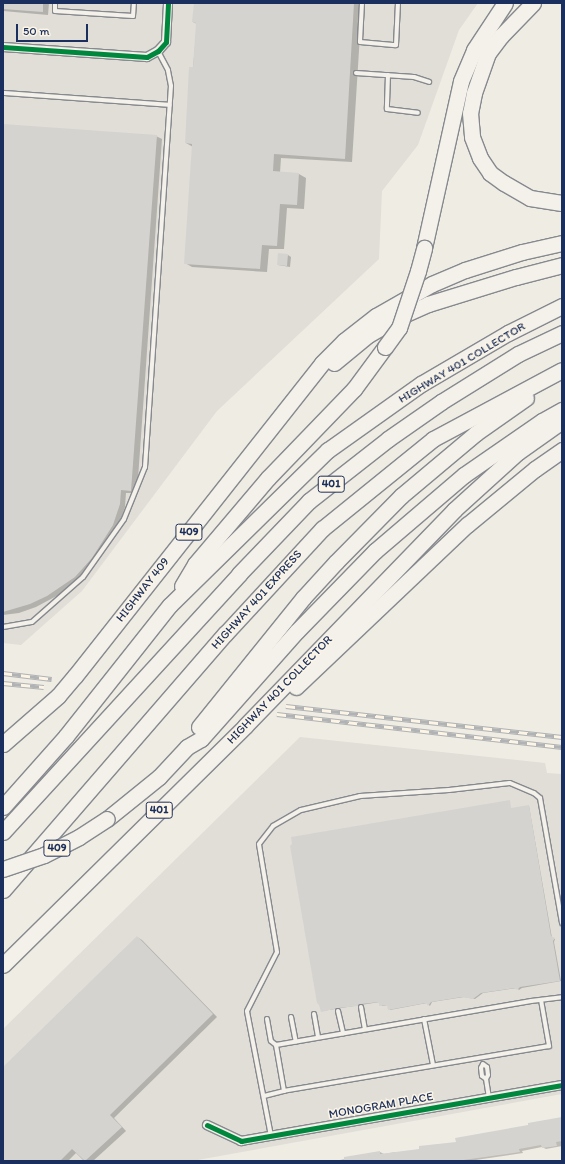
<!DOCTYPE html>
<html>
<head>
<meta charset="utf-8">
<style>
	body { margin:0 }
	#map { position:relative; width:565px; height:1164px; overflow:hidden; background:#efece4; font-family:Itim,sans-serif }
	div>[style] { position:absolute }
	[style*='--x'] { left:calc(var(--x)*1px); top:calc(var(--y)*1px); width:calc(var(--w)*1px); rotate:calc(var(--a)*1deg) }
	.built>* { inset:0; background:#e0ded7 }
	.shadow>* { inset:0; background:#0003 }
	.building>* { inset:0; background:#d5d3d0 }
	.roads { filter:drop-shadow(1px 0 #86898e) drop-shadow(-1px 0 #86898e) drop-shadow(0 1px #86898e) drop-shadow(0 -1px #86898e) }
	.service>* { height:4px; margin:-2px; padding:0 2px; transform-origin:2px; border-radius:2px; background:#f4f1eb }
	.minor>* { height:8px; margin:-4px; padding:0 4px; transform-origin:4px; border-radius:4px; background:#f4f1eb }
	.motorway>* { height:15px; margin:-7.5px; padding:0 7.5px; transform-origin:7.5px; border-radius:7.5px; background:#f4f1eb }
	.rail>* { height:4.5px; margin-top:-2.25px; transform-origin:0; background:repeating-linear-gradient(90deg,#fcf5e5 0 9px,#b1b2b4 0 18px); box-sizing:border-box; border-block:1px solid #b1b2b4 }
	.bridges { filter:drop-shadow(1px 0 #86898e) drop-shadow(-1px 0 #86898e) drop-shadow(0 1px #86898e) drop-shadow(0 -1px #86898e) }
	.motorway-bridge>* { height:15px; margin:-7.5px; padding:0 7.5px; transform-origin:7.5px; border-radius:7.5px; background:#f4f1eb }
	.cycleway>* { height:5px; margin:-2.5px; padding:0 2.5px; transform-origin:2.5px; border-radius:2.5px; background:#00873e }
	span { translate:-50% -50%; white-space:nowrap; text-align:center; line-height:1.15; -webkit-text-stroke:3px #fcf5e5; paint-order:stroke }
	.shield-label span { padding:1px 3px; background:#fcf5e5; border:1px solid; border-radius:3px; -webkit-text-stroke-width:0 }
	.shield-label { font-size:11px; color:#1b2f5e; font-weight:700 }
	.street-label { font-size:12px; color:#1b2f5e }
	.frame { position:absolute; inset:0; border:4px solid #1b2f5e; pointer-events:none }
	.scale { position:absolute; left:16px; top:24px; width:72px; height:18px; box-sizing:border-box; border:2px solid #1b2f5e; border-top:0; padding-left:5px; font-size:12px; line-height:14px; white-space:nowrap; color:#1b2f5e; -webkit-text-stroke:3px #fcf5e5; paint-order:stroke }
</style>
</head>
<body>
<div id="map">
	<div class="built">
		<div style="clip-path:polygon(3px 3px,478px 3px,459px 30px,418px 145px,382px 191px,379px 259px,217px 411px,82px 591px,21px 645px,3px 643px)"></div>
		<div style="clip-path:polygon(300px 737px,545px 763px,547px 773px,562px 774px,562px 1094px,192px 1161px,3px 1161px,3px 1029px)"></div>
	</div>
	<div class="shadow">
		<div style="clip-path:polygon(3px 3px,49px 3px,48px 15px,3px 11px)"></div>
		<div style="clip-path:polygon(195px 3px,362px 3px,352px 162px,281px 158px,280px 173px,299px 174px,306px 178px,304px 209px,287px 208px,284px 249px,269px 249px,267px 272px,192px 267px,185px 263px,193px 147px,186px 143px,197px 24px,193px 22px)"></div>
		<div style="clip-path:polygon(3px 125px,156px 136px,162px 139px,137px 493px,126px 493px,125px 507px,118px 528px,105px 550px,89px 570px,64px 592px,36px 607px,19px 613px,3px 615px)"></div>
		<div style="clip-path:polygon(288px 255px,291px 257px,290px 267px,278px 265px)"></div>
		<div style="clip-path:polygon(529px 806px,552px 938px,555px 939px,554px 942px,561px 981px,522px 988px,519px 990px,517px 988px,483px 993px,475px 999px,464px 997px,432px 1002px,430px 1006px,427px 1003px,390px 1010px,388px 1005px,382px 1006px,380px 1002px,322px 1011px,511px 813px)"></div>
		<div style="clip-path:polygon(137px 937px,142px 940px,217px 1017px,114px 1118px,126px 1131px,93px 1161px,84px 1161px,76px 1153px,68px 1161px,3px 1161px,3px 1068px)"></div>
		<div style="clip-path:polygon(562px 1118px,562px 1146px,546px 1149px,542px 1147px,522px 1151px,523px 1153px,469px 1161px,335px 1161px,380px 1152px,384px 1154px,396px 1152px,403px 1153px,457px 1143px)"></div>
	</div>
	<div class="building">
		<div style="clip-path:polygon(3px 3px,43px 3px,43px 12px,3px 9px)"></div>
		<div style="clip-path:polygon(194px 3px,354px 3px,345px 159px,274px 154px,273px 171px,299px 173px,297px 205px,280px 204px,277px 246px,262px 245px,260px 269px,184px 264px,192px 144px,185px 143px,189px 67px,193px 67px,196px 23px,192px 22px)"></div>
		<div style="clip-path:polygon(3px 124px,157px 135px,131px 491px,121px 490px,120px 504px,113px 525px,92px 558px,75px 577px,47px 596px,30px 604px,3px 612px)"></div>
		<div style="clip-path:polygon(278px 253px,288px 254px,287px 266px,277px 265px)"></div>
		<div style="clip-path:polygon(510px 800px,511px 808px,529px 805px,551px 936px,555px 938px,553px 941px,560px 981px,520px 987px,517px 990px,515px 988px,481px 993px,473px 999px,462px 997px,431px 1002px,428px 1006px,426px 1003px,388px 1010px,387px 1005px,379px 1006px,379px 1002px,361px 1004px,358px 1006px,338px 1008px,321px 1012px,319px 1005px,317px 1003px,290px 846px,292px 844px,291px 837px)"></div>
		<div style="clip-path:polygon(137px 936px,213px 1014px,110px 1115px,122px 1127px,85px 1161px,72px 1149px,60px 1161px,3px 1161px,3px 1067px)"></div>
		<div style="clip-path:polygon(562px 1117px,562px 1141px,556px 1142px,557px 1146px,542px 1148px,541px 1145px,519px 1149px,520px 1152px,456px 1161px,344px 1161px,344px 1157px,380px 1151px,380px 1154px,419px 1149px,419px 1146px,456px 1142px,455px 1138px,528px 1125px,528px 1123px)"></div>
	</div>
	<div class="roads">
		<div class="service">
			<div style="--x:55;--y:3;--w:8;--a:90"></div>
			<div style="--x:55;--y:11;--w:78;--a:3.7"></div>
			<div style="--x:133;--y:16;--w:13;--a:-86"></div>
			<div style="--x:362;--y:3;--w:39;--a:93"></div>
			<div style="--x:360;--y:42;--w:36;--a:5"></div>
			<div style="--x:396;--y:45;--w:42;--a:-87.3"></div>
			<div style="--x:356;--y:73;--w:58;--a:3.9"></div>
			<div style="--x:414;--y:77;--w:16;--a:18"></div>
			<div style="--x:388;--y:75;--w:34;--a:92"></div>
			<div style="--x:387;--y:109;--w:31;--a:7"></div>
			<div style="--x:3;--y:93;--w:167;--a:4.1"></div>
			<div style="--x:3;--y:627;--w:29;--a:-10"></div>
			<div style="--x:32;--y:622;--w:68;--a:-41.4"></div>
			<div style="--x:83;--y:577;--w:71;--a:-54.7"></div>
			<div style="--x:124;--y:519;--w:56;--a:-68"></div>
			<div style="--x:145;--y:467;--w:382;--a:-86.1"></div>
			<div style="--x:171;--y:86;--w:16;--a:-101"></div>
			<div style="--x:168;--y:70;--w:21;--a:-118"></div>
			<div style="--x:541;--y:1000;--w:47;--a:80.1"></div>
			<div style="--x:549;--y:1046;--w:269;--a:170.4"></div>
			<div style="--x:284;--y:1091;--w:47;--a:-99.9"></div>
			<div style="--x:276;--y:1045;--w:259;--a:-9.8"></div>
			<div style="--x:531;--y:1001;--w:31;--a:-7"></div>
			<div style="--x:361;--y:1007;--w:22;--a:80"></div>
			<div style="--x:338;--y:1011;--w:23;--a:77"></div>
			<div style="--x:314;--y:1014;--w:23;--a:80"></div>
			<div style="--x:291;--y:1017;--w:25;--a:79"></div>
			<div style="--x:267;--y:1019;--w:22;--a:80"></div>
			<div style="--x:271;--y:1041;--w:6;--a:39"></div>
			<div style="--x:424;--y:1019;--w:47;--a:78.9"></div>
			<div style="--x:486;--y:1079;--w:5;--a:-143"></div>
			<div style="--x:482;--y:1076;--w:8;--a:-97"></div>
			<div style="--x:481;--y:1068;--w:4;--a:-63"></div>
			<div style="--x:483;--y:1064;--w:5;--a:37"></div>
			<div style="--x:487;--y:1067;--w:8;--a:83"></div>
			<div style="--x:488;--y:1075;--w:4;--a:117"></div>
			<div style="--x:486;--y:1079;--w:19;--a:81"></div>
			<div style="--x:264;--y:1096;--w:21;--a:-14"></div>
			<div style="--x:271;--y:1136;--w:127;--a:-100.9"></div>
			<div style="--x:247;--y:1011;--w:66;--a:-63"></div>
			<div style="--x:277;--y:952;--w:109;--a:-99.5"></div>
			<div style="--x:259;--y:844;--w:23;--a:-52"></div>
			<div style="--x:273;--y:826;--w:32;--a:-30"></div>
			<div style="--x:301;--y:810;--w:61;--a:-13.3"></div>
			<div style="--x:360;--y:796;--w:89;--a:-3.9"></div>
			<div style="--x:449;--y:790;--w:61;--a:-6.5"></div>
			<div style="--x:510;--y:783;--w:26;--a:23"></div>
			<div style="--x:534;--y:793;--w:8;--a:40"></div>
			<div style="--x:540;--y:798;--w:127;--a:80"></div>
		</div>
		<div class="minor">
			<div style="--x:3;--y:47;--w:144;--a:4"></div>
			<div style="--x:147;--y:57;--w:13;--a:-29"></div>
			<div style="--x:158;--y:51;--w:12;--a:-48"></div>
			<div style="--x:166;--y:42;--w:39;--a:-87"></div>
			<div style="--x:207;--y:1125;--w:38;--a:25"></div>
			<div style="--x:241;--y:1141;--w:326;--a:-9.9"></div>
		</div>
		<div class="motorway">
			<div style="--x:533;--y:3;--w:46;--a:134.1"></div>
			<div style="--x:501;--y:36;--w:21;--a:127"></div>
			<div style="--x:488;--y:53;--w:42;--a:109.3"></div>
			<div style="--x:474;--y:93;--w:20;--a:101"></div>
			<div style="--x:470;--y:113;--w:24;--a:85"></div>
			<div style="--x:472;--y:137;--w:22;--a:69"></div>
			<div style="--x:480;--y:158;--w:18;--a:56"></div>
			<div style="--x:490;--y:173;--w:17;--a:36"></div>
			<div style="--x:504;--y:183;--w:30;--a:30"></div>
			<div style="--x:530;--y:198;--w:32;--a:9"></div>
			<div style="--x:424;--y:248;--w:171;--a:-77.5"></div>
			<div style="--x:461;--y:81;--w:34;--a:-67"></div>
			<div style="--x:474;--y:50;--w:56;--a:-56.6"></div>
			<div style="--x:334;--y:363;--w:44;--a:-39.5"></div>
			<div style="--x:368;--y:335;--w:36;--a:-30"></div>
			<div style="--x:399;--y:317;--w:32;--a:-24"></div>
			<div style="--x:428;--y:304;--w:92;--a:-17.1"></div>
			<div style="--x:516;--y:277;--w:48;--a:-14.6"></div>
			<div style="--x:182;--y:586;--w:26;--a:-59"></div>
			<div style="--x:195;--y:564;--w:113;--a:-49.7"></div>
			<div style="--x:268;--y:478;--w:124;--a:-46"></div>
			<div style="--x:354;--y:389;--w:52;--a:-53.6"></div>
			<div style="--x:296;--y:687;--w:236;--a:-43.5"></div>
			<div style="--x:467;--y:525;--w:88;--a:-39.5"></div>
			<div style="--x:535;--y:469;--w:33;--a:-35"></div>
			<div style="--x:199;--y:727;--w:166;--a:-51.1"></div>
			<div style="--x:303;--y:598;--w:49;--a:-47.5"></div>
			<div style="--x:336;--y:562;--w:93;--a:-45.4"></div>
			<div style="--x:401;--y:496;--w:98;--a:-40"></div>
			<div style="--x:476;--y:433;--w:61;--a:-35"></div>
			<div style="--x:3;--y:744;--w:73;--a:-41.1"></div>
			<div style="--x:58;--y:696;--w:26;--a:-50"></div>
			<div style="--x:75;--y:676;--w:399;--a:-51.7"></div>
			<div style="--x:322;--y:363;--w:31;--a:-45"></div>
			<div style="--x:344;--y:341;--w:41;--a:-38"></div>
			<div style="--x:376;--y:316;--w:64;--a:-29.7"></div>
			<div style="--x:432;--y:284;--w:36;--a:-23"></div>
			<div style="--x:465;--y:270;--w:60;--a:-17.5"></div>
			<div style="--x:522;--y:252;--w:41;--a:-12.7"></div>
			<div style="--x:3;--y:807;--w:95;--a:-48.4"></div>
			<div style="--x:66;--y:736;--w:167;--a:-51.6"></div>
			<div style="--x:170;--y:605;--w:221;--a:-44.5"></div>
			<div style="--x:328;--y:450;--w:114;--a:-35.4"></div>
			<div style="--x:421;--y:384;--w:101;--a:-30.4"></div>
			<div style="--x:508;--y:333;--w:60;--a:-26.6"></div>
			<div style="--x:107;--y:819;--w:67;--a:-38.9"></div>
			<div style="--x:159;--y:777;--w:41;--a:-47"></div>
			<div style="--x:187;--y:747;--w:16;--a:-30"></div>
			<div style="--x:201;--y:739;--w:144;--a:-48.4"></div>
			<div style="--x:297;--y:631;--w:112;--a:-45.7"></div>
			<div style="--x:375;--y:551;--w:117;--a:-40.5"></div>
			<div style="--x:464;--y:475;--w:95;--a:-34.7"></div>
			<div style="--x:542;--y:421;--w:23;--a:-29"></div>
			<div style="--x:3;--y:832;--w:350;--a:-47.5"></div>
			<div style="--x:239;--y:574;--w:101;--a:-46.2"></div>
			<div style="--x:309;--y:501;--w:100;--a:-38.1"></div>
			<div style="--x:388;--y:439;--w:65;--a:-34.9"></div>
			<div style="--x:441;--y:402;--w:91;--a:-31.9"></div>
			<div style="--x:518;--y:354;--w:49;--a:-25.5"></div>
			<div style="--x:3;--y:890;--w:340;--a:-49.1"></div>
			<div style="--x:226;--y:633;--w:142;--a:-47.3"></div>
			<div style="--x:322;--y:529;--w:143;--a:-39"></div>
			<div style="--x:433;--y:439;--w:146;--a:-28.1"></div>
			<div style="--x:3;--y:965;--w:340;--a:-44.6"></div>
			<div style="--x:245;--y:726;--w:301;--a:-45.9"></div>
			<div style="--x:454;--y:510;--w:86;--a:-42.2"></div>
			<div style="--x:518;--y:452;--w:54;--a:-35.2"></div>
		</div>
	</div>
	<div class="rail">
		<div style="--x:3;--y:673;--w:49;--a:7"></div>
		<div style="--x:3;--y:683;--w:41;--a:5.6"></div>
		<div style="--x:286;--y:706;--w:278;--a:6.4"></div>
		<div style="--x:277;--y:714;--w:287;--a:6.6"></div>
	</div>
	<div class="bridges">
		<div class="motorway-bridge">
			<div style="--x:385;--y:347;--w:24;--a:-54"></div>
			<div style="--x:399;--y:328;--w:60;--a:-71.6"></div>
			<div style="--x:418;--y:271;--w:24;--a:-75"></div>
			<div style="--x:3;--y:869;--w:43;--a:-18.9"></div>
			<div style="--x:44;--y:855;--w:39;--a:-27"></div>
			<div style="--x:79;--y:837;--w:33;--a:-33"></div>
		</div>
	</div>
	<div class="cycleway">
		<div style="--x:3;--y:47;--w:144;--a:4"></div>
		<div style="--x:147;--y:57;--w:13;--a:-29"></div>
		<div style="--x:158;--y:51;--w:12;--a:-48"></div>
		<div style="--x:166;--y:42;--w:39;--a:-87"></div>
		<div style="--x:207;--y:1125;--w:38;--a:25"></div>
		<div style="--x:241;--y:1141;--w:326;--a:-9.9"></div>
	</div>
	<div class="shield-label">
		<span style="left:331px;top:484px">401</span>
		<span style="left:189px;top:532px">409</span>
		<span style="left:159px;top:810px">401</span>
		<span style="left:57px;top:848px">409</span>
	</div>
	<div class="street-label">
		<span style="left:462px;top:363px;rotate:-31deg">HIGHWAY 401 COLLECTOR</span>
		<span style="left:143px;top:590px;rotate:-52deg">HIGHWAY 409</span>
		<span style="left:257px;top:600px;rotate:-48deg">HIGHWAY 401 EXPRESS</span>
		<span style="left:280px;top:690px;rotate:-46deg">HIGHWAY 401 COLLECTOR</span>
		<span style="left:381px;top:1106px;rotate:-10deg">MONOGRAM PLACE</span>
	</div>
	<div class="frame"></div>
	<div class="scale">50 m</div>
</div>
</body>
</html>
